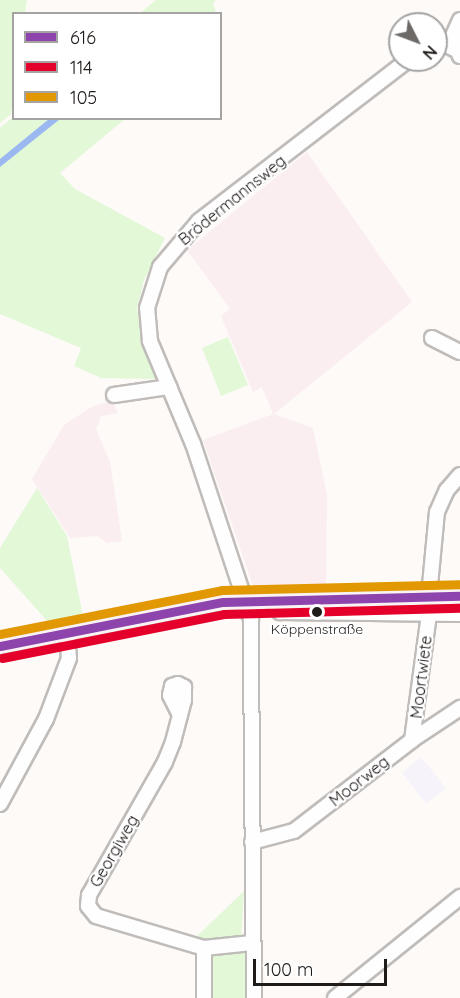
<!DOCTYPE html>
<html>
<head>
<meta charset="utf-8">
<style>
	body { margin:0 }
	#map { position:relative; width:460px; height:998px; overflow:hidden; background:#fdfaf8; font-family:Quicksand,sans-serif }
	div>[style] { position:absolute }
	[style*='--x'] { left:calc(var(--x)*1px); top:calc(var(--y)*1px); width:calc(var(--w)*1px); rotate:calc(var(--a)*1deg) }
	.industrial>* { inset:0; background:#f7f3fa }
	.education>* { inset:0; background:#faeef1 }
	.green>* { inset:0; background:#e2f8d7 }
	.water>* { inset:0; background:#9cb8f0 }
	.roads { filter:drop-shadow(2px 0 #bfbcba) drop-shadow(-2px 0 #bfbcba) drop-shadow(0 2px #bfbcba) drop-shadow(0 -2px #bfbcba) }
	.minor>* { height:14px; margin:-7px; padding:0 7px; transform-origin:7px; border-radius:7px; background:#fffefe }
	.major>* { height:16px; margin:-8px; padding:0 8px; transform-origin:8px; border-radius:8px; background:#f9f3f3 }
	.bus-1>* { height:9px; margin:-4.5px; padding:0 4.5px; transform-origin:4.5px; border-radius:4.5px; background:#8e44ad }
	.bus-2>* { height:9px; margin:-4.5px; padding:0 4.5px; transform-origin:4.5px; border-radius:4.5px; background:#e4002b }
	.bus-3>* { height:9px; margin:-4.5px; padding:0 4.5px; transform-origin:4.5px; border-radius:4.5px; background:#e19802 }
	.dots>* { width:16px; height:16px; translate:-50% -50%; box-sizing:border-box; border:3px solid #fff; border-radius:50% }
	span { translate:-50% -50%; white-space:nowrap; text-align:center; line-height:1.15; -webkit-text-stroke:4.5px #fff; paint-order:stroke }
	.bus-label { font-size:14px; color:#1f1b19 }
	.street-label { font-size:16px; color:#1f1b19 }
	.legend { position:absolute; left:12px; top:12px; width:210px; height:108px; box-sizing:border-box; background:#fff; border:2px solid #a5a4a3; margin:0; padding:8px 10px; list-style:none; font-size:18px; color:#1f1b19 }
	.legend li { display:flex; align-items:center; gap:12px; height:30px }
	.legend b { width:30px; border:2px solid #a5a4a3 }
	.north { position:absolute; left:388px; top:12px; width:60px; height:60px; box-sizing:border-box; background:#fff; border:2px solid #a5a4a3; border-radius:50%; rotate:132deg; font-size:16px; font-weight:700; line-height:24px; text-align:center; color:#1f1b19 }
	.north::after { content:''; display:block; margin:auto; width:21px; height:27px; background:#6d6967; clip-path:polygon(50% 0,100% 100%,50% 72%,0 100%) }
	.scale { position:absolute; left:253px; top:959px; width:134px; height:27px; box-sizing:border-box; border:3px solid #1f1b19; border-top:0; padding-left:8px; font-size:18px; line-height:21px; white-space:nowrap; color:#1f1b19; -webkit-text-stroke:4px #fff; paint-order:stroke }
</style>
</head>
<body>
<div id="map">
	<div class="industrial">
		<div style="clip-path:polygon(421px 757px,446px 788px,426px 804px,402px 773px)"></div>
	</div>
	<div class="education">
		<div style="clip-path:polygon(307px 152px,412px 302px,274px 414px,313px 428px,327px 495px,326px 586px,253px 586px,203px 440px,273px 414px,262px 387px,253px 392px,221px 316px,230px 309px,187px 250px)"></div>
		<div style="clip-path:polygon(112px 401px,118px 413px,101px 416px,96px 429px,110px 462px,122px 541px,107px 543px,97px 536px,70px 538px,32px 479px,64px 425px,93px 406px)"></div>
	</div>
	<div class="green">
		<div style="clip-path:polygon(0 0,27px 0,25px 13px,14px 14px,13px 97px,11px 114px,0 123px)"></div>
		<div style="clip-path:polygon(156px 0,216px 0,213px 3px,216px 13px,139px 14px)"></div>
		<div style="clip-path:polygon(13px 117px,125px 119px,60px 173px,75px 189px,165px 238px,144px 280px,137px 309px,145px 351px,156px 379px,101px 378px,74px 366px,81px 348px,0 314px,0 128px)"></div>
		<div style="clip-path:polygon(228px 337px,248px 385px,221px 396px,202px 348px)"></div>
		<div style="clip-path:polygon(37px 488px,67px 536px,83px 616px,49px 623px,0 568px,0 548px)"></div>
		<div style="clip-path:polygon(244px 891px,241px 940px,206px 944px,193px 940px)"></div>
		<div style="clip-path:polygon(242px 950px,245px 953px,246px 998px,212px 998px,211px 953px)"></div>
	</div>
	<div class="water">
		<div style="clip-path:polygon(49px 119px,60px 119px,0 167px,0 159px)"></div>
	</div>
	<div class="roads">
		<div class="minor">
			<div style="--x:460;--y:20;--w:17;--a:114"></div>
			<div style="--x:453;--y:36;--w:21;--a:71"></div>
			<div style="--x:436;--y:40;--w:25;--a:26"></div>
			<div style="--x:432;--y:338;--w:31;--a:27"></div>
			<div style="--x:114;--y:395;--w:56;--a:-8.3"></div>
			<div style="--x:429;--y:596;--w:84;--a:-84.6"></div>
			<div style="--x:437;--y:512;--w:24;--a:-66"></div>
			<div style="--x:447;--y:490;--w:20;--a:-49"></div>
			<div style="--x:273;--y:599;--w:15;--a:62"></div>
			<div style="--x:280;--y:612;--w:180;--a:0.6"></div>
			<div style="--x:180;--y:715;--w:22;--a:-117"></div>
			<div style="--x:170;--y:695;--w:9;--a:-77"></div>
			<div style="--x:172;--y:686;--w:6;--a:-18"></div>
			<div style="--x:178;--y:684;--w:7;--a:27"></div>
			<div style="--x:184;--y:687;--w:13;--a:90"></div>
			<div style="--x:184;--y:700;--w:43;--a:104.7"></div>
			<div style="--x:173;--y:742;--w:22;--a:112"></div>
			<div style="--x:165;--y:762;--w:153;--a:119.7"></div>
			<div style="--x:89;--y:895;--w:11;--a:95"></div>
			<div style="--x:88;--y:906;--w:13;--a:51"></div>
			<div style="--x:96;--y:916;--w:113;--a:16.5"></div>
			<div style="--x:204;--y:948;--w:48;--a:-5.9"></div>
			<div style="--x:412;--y:740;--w:127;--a:-82.3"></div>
			<div style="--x:0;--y:804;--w:97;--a:-61.6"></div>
			<div style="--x:46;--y:719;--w:65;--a:-69.3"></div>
			<div style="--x:69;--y:658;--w:24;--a:-95"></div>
			<div style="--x:252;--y:842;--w:43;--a:-14.7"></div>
			<div style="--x:294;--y:831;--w:149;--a:-37.6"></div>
			<div style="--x:412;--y:740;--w:58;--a:-33.7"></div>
			<div style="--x:204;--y:998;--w:50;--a:-90"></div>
			<div style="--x:254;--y:998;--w:379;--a:-90.5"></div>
			<div style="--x:251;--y:619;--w:184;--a:-108.3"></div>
			<div style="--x:193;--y:444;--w:112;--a:-112.7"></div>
			<div style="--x:150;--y:341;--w:33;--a:-95"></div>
			<div style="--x:147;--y:308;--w:43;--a:-72.4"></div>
			<div style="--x:160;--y:267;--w:60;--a:-49.7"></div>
			<div style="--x:199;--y:221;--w:264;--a:-37.6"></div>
			<div style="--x:335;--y:998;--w:161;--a:-38.9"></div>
		</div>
		<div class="major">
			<div style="--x:0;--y:646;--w:227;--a:-11.2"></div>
			<div style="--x:223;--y:602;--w:237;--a:-1.5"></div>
		</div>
	</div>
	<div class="bus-1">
		<div style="--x:0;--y:646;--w:227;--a:-11.2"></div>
		<div style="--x:223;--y:602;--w:237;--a:-1.5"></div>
	</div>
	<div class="bus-2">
		<div style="--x:2;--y:658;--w:226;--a:-11.2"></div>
		<div style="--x:224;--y:614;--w:236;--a:-1.5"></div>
	</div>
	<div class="bus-3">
		<div style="--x:0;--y:634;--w:226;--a:-11.2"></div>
		<div style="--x:222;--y:590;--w:238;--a:-1.4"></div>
	</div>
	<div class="dots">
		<div style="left:317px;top:612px;background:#1f1b19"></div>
	</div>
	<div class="bus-label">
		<span style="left:317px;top:629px">Köppenstraße</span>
	</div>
	<div class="street-label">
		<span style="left:232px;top:200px;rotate:-39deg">Brödermannsweg</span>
		<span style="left:421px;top:677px;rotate:-83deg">Moortwiete</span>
		<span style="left:359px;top:781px;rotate:-38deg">Moorweg</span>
		<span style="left:114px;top:851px;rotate:-60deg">Georgiweg</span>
	</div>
	<ul class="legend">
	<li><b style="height:8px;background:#8e44ad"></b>616</li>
	<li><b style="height:8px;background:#e4002b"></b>114</li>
	<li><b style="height:8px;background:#e19802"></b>105</li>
	</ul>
	<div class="north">N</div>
	<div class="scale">100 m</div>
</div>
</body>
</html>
